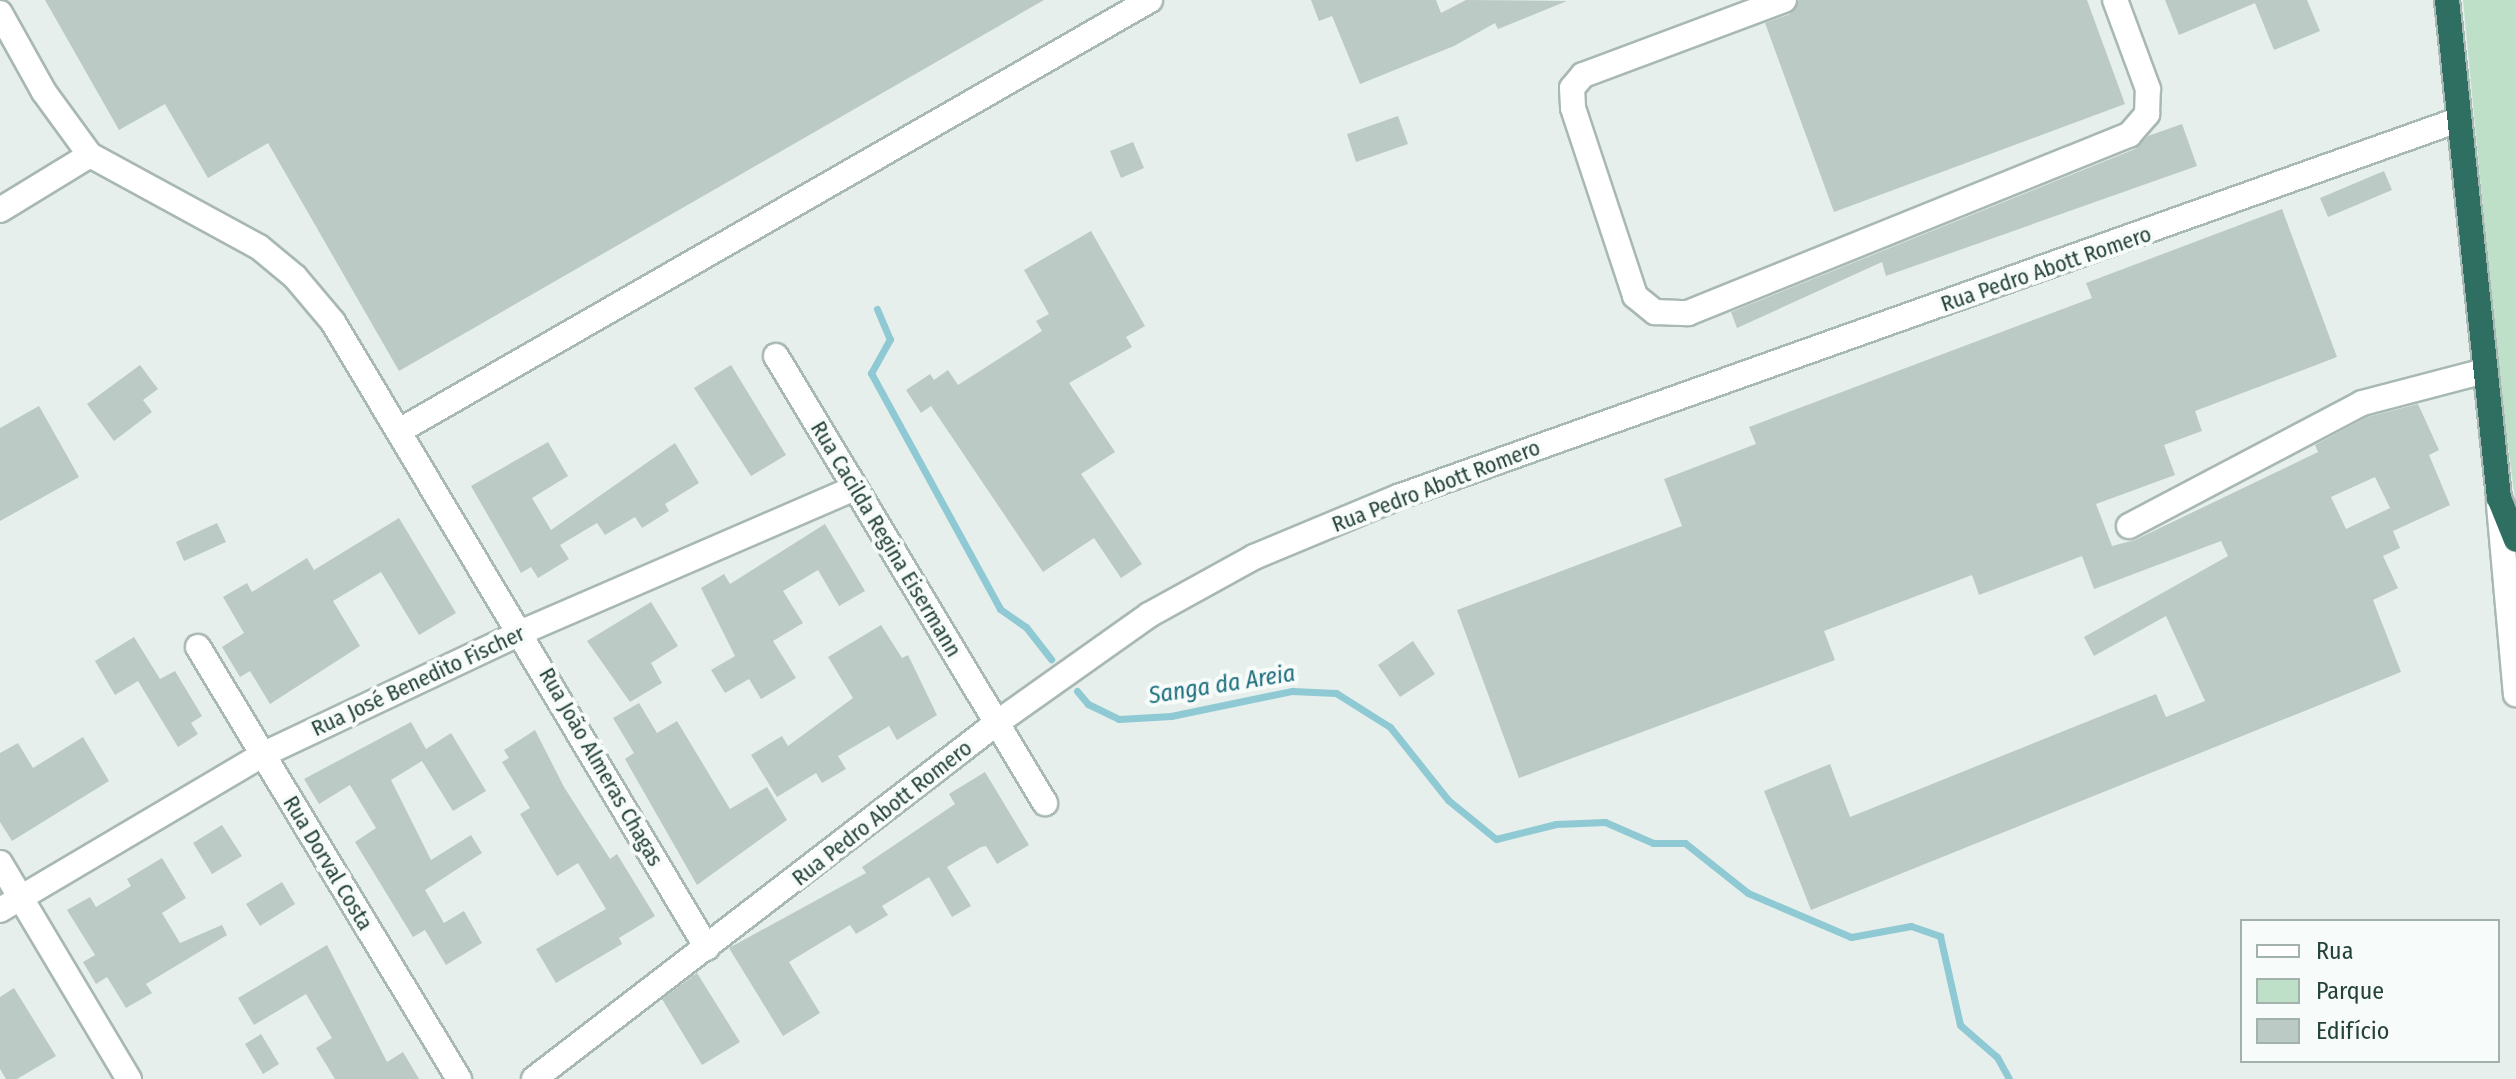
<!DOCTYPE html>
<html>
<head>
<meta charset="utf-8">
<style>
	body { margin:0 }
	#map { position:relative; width:2516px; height:1079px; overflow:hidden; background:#e6efeb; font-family:"Fira Sans Condensed",sans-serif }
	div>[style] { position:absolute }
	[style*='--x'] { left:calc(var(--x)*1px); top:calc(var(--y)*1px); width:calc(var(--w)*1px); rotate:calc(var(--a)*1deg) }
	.green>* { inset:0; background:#bfe0c8 }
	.stream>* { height:7px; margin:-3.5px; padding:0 3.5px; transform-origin:3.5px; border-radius:3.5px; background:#8ec9d4 }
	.building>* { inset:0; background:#bbcac4 }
	.roads { filter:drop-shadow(2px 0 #a8b8b2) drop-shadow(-2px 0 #a8b8b2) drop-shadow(0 2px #a8b8b2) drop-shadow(0 -2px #a8b8b2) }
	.minor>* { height:24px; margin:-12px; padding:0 12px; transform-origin:12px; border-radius:12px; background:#fff }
	.highway>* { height:24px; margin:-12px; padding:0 12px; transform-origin:12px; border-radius:12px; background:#2f6f62 }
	span { translate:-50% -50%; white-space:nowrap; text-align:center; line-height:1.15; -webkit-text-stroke:8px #f7fbf9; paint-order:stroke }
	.street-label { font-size:22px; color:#24423a }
	.water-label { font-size:24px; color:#1c6f80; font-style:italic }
	.legend { position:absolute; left:2240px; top:919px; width:260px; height:144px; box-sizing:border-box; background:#f7fbf9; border:2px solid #a3b1ad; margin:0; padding:10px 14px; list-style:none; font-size:24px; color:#24423a }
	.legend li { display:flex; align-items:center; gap:16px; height:40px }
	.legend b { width:40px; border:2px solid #a3b1ad }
</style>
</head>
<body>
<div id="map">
	<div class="green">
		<div style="clip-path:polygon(2463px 0,2516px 0,2516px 506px,2500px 387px)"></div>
	</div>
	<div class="stream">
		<div style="--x:877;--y:309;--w:33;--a:67"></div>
		<div style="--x:890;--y:339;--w:39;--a:119"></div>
		<div style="--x:871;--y:373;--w:269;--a:61.3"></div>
		<div style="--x:1000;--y:609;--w:32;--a:35"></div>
		<div style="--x:1026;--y:627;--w:41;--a:52"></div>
		<div style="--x:1077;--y:691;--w:17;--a:50"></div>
		<div style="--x:1088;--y:704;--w:34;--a:26"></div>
		<div style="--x:1119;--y:719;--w:52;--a:-3.3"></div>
		<div style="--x:1171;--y:716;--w:124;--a:-11.7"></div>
		<div style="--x:1292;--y:691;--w:44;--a:2.6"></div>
		<div style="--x:1336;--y:693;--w:64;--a:32.2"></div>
		<div style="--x:1390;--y:727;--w:93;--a:51.5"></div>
		<div style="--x:1448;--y:800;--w:62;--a:39.1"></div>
		<div style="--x:1496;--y:839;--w:62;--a:-14"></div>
		<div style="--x:1556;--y:824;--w:49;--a:-2.3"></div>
		<div style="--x:1605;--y:822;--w:52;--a:23.6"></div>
		<div style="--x:1653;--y:843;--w:32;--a:0"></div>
		<div style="--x:1685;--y:843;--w:80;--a:38.4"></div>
		<div style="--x:1748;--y:893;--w:112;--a:23.1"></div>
		<div style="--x:1851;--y:937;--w:61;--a:-10.4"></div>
		<div style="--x:1911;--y:926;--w:31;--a:19"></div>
		<div style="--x:1940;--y:936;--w:91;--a:77.3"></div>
		<div style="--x:1960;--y:1025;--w:49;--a:40.9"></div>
		<div style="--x:1997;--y:1057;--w:25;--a:61"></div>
	</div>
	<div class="building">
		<div style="clip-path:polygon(45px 0,1044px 0,399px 371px,268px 143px,208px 178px,165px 104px,119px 130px)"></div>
		<div style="clip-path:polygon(1311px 0,1436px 0,1441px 13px,1466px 0,1567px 1px,1498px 29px,1495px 23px,1454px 46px,1360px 84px,1332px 16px,1319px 21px)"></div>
		<div style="clip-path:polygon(1799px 0,2087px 0,2125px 104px,1834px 212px,1765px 23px,1790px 14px)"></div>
		<div style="clip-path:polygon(2165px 0,2307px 0,2320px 31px,2274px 50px,2255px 3px,2179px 35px)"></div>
		<div style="clip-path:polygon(1398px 116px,1408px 144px,1356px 162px,1347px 134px)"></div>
		<div style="clip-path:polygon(2182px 124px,2197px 166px,1886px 276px,1882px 262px,1737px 328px,1731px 312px,2135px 149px,2148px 136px)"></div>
		<div style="clip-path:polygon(1133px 142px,1144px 168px,1121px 178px,1110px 151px)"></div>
		<div style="clip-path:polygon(2384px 171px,2392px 190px,2328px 217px,2320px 198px)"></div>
		<div style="clip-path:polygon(evenodd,2282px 209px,2337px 357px,2195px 411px,2202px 431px,2164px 445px,2175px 475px,2096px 504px,2112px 546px,2135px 540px,2318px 452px,2315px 445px,2367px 417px,2418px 404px,2439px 450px,2429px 455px,2450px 505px,2393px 531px,2400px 548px,2383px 556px,2398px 588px,2373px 600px,2401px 672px,1811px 910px,1764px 791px,1830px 764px,1850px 817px,2156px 694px,2166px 717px,2205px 701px,2166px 616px,2094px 656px,2084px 637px,2228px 556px,2221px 541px,2094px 589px,2082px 556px,1979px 595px,1972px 575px,1824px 631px,1835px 660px,1519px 778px,1457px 610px,1682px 526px,1664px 479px,1756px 444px,1749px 427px,2092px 298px,2086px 283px,2282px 209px,2375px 477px,2390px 508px,2346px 529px,2331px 497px,2375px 477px)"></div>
		<div style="clip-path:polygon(1091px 231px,1145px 326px,1126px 337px,1132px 347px,1069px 383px,1115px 452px,1081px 474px,1142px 564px,1121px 578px,1094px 538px,1043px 572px,931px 406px,921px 413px,906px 390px,930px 374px,934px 380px,948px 370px,958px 385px,1042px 331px,1036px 321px,1049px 314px,1024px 270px)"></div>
		<div style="clip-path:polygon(140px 365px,158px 389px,143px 400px,152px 412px,114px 441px,87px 404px)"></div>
		<div style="clip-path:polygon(731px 365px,786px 455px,751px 476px,694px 388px)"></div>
		<div style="clip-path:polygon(39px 406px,79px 477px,0 521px,0 428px)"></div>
		<div style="clip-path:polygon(548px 442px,568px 476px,532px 498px,551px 530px,675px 443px,699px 483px,665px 504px,669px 511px,642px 528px,635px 517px,605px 535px,597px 523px,560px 545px,569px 559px,538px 578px,531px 567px,521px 573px,471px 486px)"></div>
		<div style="clip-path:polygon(399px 518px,456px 613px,419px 635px,381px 572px,333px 601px,360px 646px,270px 704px,250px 671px,240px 677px,222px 647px,244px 633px,223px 597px,247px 583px,252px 592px,307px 558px,314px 570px)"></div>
		<div style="clip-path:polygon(217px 523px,226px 542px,184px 561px,176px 542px)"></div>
		<div style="clip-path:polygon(825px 524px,865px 591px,839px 606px,818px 570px,783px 591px,803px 623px,773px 641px,796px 678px,761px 699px,749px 679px,725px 693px,711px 670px,735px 656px,701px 588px,724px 574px,730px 584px)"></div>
		<div style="clip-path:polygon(651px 602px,678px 646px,651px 663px,662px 683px,630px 702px,587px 641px)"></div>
		<div style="clip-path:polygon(881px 625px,902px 658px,908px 655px,937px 715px,897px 740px,889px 726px,838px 756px,846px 769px,822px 783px,816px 773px,777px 797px,751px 755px,782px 736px,788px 746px,853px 698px,828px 657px)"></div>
		<div style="clip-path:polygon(134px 637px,160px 679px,175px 671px,202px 716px,191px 723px,198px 734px,178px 747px,138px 681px,115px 695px,95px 661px)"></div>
		<div style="clip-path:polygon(1413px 641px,1435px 674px,1400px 697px,1378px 665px)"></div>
		<div style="clip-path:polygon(639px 703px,657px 733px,677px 721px,730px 809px,767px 787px,787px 820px,697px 885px,625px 759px,634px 753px,613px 718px)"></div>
		<div style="clip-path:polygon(411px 722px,426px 749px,451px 733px,486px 791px,453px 811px,422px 761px,391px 780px,431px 860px,471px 835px,482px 853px,425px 890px,444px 923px,464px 911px,482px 943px,446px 965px,425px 930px,413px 937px,355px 842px,376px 828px,350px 785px,319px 804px,304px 779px)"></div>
		<div style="clip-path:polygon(535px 730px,564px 787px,610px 859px,617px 854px,655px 916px,619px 938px,622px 944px,556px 983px,536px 949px,606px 909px,578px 863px,557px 876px,520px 814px,530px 808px,502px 762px,509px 758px,504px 750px)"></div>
		<div style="clip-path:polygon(83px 737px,109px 781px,12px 841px,0 822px,0 753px,18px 743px,33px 768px)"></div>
		<div style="clip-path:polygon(985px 772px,1029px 845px,997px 864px,986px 846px,981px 847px,947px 867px,971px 906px,952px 917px,929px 877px,882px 906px,888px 915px,856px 934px,850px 925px,789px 962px,820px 1013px,783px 1036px,729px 948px,866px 873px,862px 867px,955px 804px,949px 794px)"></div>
		<div style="clip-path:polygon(222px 825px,242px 856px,212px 874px,193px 843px)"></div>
		<div style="clip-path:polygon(162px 858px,186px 898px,162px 913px,180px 943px,222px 925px,227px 935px,146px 984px,152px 993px,126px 1008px,107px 977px,96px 984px,83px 962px,95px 955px,67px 910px,90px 897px,96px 907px,131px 886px,127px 879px)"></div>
		<div style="clip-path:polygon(282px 882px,295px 904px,260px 926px,246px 904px)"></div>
		<div style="clip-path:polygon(327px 945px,387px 1062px,403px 1052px,419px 1079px,335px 1079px,316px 1048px,332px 1038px,306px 994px,254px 1025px,238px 998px)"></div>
		<div style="clip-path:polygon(697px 973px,740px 1042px,702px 1065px,662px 999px)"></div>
		<div style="clip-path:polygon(14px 988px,56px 1056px,17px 1079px,6px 1079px,0 1069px,0 997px)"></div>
		<div style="clip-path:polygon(261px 1034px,279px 1064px,263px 1074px,245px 1044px)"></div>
	</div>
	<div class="roads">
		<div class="minor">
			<div style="--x:1784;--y:0;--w:215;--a:159.5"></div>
			<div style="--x:1583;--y:75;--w:17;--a:130"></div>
			<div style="--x:1572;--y:88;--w:20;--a:87"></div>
			<div style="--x:1573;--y:108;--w:198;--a:71.7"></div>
			<div style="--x:1635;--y:296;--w:26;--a:39"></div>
			<div style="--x:1655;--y:312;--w:33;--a:2"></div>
			<div style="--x:1688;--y:313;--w:476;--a:-22"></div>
			<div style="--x:2129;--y:135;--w:28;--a:-49"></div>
			<div style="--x:2147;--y:114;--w:25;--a:-88"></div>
			<div style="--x:2148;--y:89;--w:95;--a:-110.3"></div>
			<div style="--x:0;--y:13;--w:90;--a:60.9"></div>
			<div style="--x:44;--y:92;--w:78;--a:53.9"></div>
			<div style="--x:90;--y:155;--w:192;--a:28.6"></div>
			<div style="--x:259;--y:247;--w:47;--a:39.8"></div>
			<div style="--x:295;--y:277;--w:59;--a:49.8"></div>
			<div style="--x:333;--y:322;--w:729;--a:59.14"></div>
			<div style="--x:0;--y:210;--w:105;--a:-31.4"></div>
			<div style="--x:776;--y:356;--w:522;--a:58.96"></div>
			<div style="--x:399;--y:431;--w:866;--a:-29.85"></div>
			<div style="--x:2499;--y:505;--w:190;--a:84.9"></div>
			<div style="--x:2129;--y:526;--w:263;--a:-27.8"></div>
			<div style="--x:2362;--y:403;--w:127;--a:-14.6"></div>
			<div style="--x:198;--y:647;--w:505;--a:58.86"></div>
			<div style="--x:0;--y:863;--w:252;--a:59.2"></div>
			<div style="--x:0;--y:910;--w:304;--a:-30.6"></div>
			<div style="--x:262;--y:755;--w:288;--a:-25.3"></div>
			<div style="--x:522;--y:632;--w:362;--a:-23.4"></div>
			<div style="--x:534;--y:1079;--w:585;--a:-37.57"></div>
			<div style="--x:998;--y:722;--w:185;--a:-35.3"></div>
			<div style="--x:1149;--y:615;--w:120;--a:-28.9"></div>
			<div style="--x:1254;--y:557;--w:156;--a:-22.6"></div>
			<div style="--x:1398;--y:497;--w:1125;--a:-19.58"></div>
		</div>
		<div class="highway">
			<div style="--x:2447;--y:0;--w:501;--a:84.04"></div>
			<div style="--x:2499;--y:498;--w:45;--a:68"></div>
		</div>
	</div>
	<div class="street-label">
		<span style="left:2046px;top:269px;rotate:-19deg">Rua Pedro Abott Romero</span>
		<span style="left:1436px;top:486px;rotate:-21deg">Rua Pedro Abott Romero</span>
		<span style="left:886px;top:539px;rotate:59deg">Rua Cacilda Regina Eisermann</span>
		<span style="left:418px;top:681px;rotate:-25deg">Rua José Benedito Fischer</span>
		<span style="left:601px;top:767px;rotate:60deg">Rua João Almeras Chagas</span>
		<span style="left:882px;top:813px;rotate:-38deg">Rua Pedro Abott Romero</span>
		<span style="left:328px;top:863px;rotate:59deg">Rua Dorval Costa</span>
	</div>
	<div class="water-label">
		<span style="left:1222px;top:685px;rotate:-9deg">Sanga da Areia</span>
	</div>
	<ul class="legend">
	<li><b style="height:10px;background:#fff"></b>Rua</li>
	<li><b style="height:22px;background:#bfe0c8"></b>Parque</li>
	<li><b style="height:22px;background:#bbcac4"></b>Edifício</li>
	</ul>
</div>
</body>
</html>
